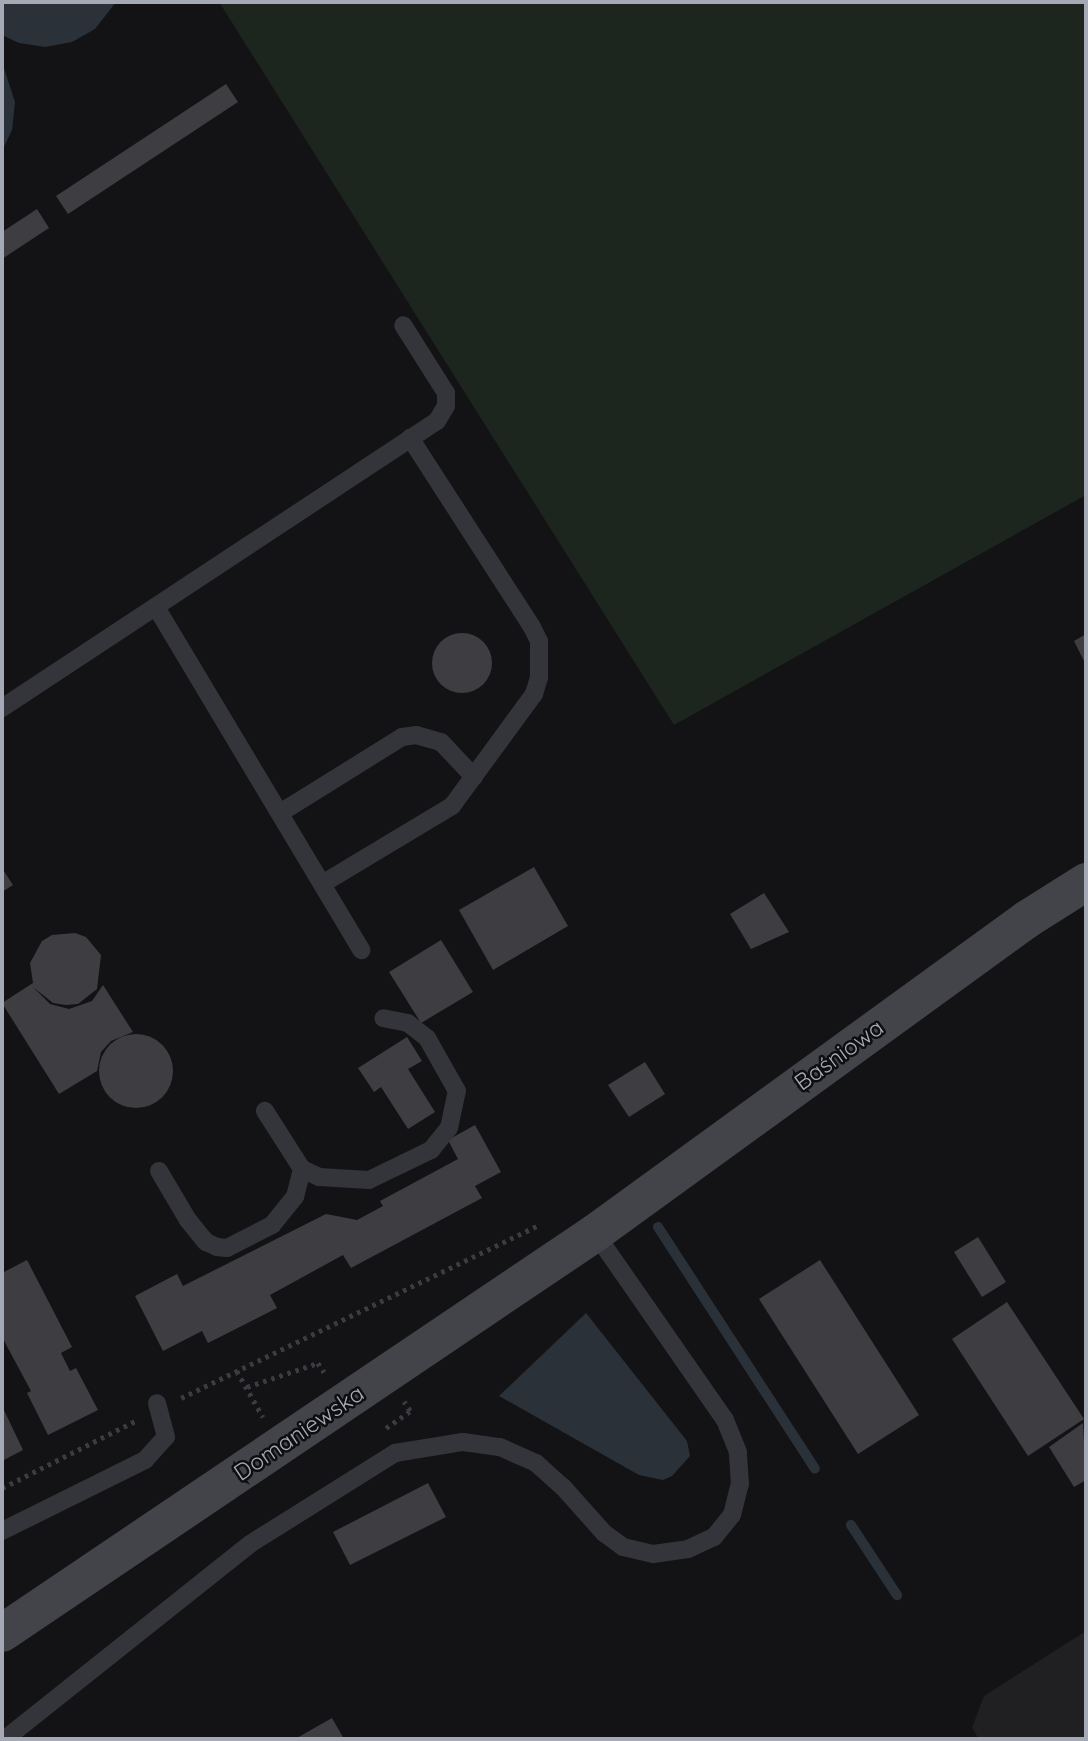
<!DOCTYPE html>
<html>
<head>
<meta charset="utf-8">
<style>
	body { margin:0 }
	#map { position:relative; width:1088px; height:1741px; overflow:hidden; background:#131315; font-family:Quicksand,sans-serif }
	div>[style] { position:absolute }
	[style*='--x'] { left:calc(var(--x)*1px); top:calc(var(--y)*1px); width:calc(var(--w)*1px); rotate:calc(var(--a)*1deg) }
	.built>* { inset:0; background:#201f22 }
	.green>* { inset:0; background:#1d251f }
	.water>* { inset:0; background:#2a3139 }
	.stream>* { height:10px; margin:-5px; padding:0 5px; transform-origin:5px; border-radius:5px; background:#2a3139 }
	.building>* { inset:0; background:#3e3e42 }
	.round { border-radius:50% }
	.path>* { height:4.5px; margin-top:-2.25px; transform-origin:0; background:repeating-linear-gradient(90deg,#3a3c41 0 3.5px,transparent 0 8.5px) }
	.service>* { height:18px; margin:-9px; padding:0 9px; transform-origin:9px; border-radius:9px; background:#34353a }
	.secondary>* { height:38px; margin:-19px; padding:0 19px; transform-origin:19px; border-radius:19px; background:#42444a }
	span { translate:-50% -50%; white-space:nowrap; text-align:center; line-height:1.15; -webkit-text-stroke:5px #0e0e10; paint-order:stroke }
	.street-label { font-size:23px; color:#a5a9b6 }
	.frame { position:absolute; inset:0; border:4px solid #a5a9b6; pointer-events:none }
</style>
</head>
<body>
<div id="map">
	<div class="built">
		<div style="clip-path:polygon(1086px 1631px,1086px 1739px,979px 1739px,972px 1728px,984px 1696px)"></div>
	</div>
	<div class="green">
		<div style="clip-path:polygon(219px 2px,1086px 2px,1086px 495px,674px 725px)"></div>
	</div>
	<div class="water">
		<div style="clip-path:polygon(2px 2px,116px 2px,95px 29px,72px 42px,45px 47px,19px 43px,2px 35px)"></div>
		<div style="clip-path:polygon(2px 62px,15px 102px,12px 130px,2px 151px)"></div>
		<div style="clip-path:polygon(586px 1313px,687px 1441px,690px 1456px,672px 1476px,663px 1480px,639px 1475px,499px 1396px)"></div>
	</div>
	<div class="stream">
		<div style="--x:658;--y:1227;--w:288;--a:57"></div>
		<div style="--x:851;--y:1525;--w:84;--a:56.7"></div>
	</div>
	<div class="building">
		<div style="clip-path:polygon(226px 84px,238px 102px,68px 214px,56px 196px)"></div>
		<div style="clip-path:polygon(37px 209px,49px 228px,2px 259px,2px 232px)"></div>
		<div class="round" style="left:432px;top:633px;width:60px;height:60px"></div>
		<div style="clip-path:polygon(1086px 634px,1086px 659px,1084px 661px,1074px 641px)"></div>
		<div style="clip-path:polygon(534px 867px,568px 926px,493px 970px,459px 910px)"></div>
		<div style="clip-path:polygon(2px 868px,13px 885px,2px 892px)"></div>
		<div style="clip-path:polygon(764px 893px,789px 932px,751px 949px,730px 914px)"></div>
		<div style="clip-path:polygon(75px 933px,86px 937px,101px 955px,97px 989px,78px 1004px,66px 1005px,53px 1003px,33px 987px,50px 1004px,69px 1009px,92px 1001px,103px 985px,133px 1032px,111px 1041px,101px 1052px,97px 1071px,59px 1094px,2px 1003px,33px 983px,30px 963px,42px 941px,52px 935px)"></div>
		<div style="clip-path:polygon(441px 940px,473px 992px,421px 1023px,389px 972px)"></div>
		<div class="round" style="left:99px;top:1034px;width:74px;height:74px"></div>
		<div style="clip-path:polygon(407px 1037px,422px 1061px,408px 1069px,435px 1112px,408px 1129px,381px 1087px,374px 1092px,358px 1068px)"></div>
		<div style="clip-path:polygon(645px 1062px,665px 1094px,629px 1117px,608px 1085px)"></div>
		<div style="clip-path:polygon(475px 1125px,501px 1172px,475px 1186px,482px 1198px,351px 1268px,343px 1255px,270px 1295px,277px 1308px,208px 1343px,202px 1331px,163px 1351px,135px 1296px,177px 1274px,183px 1286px,326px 1214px,357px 1220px,383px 1206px,380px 1201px,458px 1159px,448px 1140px)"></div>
		<div style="clip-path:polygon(978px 1237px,1006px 1282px,982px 1297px,954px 1252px)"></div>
		<div style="clip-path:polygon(27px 1260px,72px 1347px,61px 1353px,70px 1371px,76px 1368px,98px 1410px,48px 1435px,27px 1393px,31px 1391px,2px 1337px,2px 1273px)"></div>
		<div style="clip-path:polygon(820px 1260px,919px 1415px,858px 1454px,759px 1299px)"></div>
		<div style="clip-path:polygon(1007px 1302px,1084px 1419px,1028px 1456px,952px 1339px)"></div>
		<div style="clip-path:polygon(2px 1406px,23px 1450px,2px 1461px)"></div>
		<div style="clip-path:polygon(1083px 1423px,1086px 1480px,1074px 1487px,1049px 1447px)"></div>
		<div style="clip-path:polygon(428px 1483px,446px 1517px,350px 1565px,333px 1532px)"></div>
		<div style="clip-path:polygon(332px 1718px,344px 1739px,295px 1739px)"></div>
	</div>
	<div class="path">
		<div style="--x:237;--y:1371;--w:53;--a:60.5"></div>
		<div style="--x:247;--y:1387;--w:75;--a:-18.7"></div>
		<div style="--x:318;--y:1363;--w:11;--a:56"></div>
		<div style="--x:181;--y:1398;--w:398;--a:-25.8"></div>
		<div style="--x:386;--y:1428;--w:29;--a:-35"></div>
		<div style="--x:410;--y:1411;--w:11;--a:-124"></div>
		<div style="--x:2;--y:1488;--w:149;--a:-26.7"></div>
	</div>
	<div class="service">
		<div style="--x:156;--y:607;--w:400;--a:59.1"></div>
		<div style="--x:2;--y:708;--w:521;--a:-33.42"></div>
		<div style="--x:437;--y:421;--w:17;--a:-59"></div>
		<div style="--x:446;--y:406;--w:13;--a:-90"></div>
		<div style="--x:446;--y:393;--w:80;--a:-122.3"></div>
		<div style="--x:280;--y:813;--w:144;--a:-31.9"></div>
		<div style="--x:402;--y:737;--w:14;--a:-8"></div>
		<div style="--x:416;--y:735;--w:26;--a:16"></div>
		<div style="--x:441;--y:742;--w:48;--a:46.7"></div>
		<div style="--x:322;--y:884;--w:152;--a:-31"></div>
		<div style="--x:452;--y:806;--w:139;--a:-53.8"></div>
		<div style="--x:534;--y:694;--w:17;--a:-73"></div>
		<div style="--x:539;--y:678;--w:37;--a:-90"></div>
		<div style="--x:539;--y:641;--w:16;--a:-117"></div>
		<div style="--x:532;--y:627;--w:225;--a:-122.8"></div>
		<div style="--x:302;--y:1169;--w:19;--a:25"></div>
		<div style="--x:319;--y:1177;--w:50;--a:3.4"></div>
		<div style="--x:369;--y:1180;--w:69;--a:-25.8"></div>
		<div style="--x:431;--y:1150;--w:28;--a:-51"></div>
		<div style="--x:449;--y:1128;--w:38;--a:-78"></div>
		<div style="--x:457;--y:1091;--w:61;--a:-119.5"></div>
		<div style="--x:427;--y:1038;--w:24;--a:-142"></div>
		<div style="--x:408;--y:1023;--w:25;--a:-169"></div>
		<div style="--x:159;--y:1171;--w:57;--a:59.4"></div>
		<div style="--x:188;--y:1220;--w:28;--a:51"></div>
		<div style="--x:206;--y:1242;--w:12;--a:24"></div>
		<div style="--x:217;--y:1247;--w:10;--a:6"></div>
		<div style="--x:227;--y:1248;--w:51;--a:-27.1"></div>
		<div style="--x:272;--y:1225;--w:36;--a:-51"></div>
		<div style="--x:295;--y:1197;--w:29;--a:-76"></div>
		<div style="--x:302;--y:1169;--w:69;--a:-122.5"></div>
		<div style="--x:2;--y:1531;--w:160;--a:-26.4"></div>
		<div style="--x:145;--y:1460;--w:31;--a:-48"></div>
		<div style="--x:166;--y:1437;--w:35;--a:-105"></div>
		<div style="--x:5;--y:1739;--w:313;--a:-38.5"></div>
		<div style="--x:250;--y:1544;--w:171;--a:-32.1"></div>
		<div style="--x:395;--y:1453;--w:69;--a:-9.2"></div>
		<div style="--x:463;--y:1442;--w:37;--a:8"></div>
		<div style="--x:500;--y:1447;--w:39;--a:24"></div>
		<div style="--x:536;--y:1463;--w:36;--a:42"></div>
		<div style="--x:563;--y:1487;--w:62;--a:48.3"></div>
		<div style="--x:604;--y:1533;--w:24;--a:36"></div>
		<div style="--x:623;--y:1547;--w:31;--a:13"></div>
		<div style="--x:653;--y:1554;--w:35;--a:-8"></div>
		<div style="--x:688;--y:1549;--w:29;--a:-25"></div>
		<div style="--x:714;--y:1537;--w:28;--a:-51"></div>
		<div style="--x:732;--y:1515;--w:32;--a:-76"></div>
		<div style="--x:740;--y:1484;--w:32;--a:-94"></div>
		<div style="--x:738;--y:1452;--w:35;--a:-112"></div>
		<div style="--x:725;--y:1420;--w:228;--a:-124.8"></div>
	</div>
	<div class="secondary">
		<div style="--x:2;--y:1633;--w:715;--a:-34"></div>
		<div style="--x:595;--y:1233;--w:533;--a:-35.99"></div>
		<div style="--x:1026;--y:920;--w:71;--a:-32.3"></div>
	</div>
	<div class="street-label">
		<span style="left:839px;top:1055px;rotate:-36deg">Baśniowa</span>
		<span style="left:299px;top:1433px;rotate:-34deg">Domaniewska</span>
	</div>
	<div class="frame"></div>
</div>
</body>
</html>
